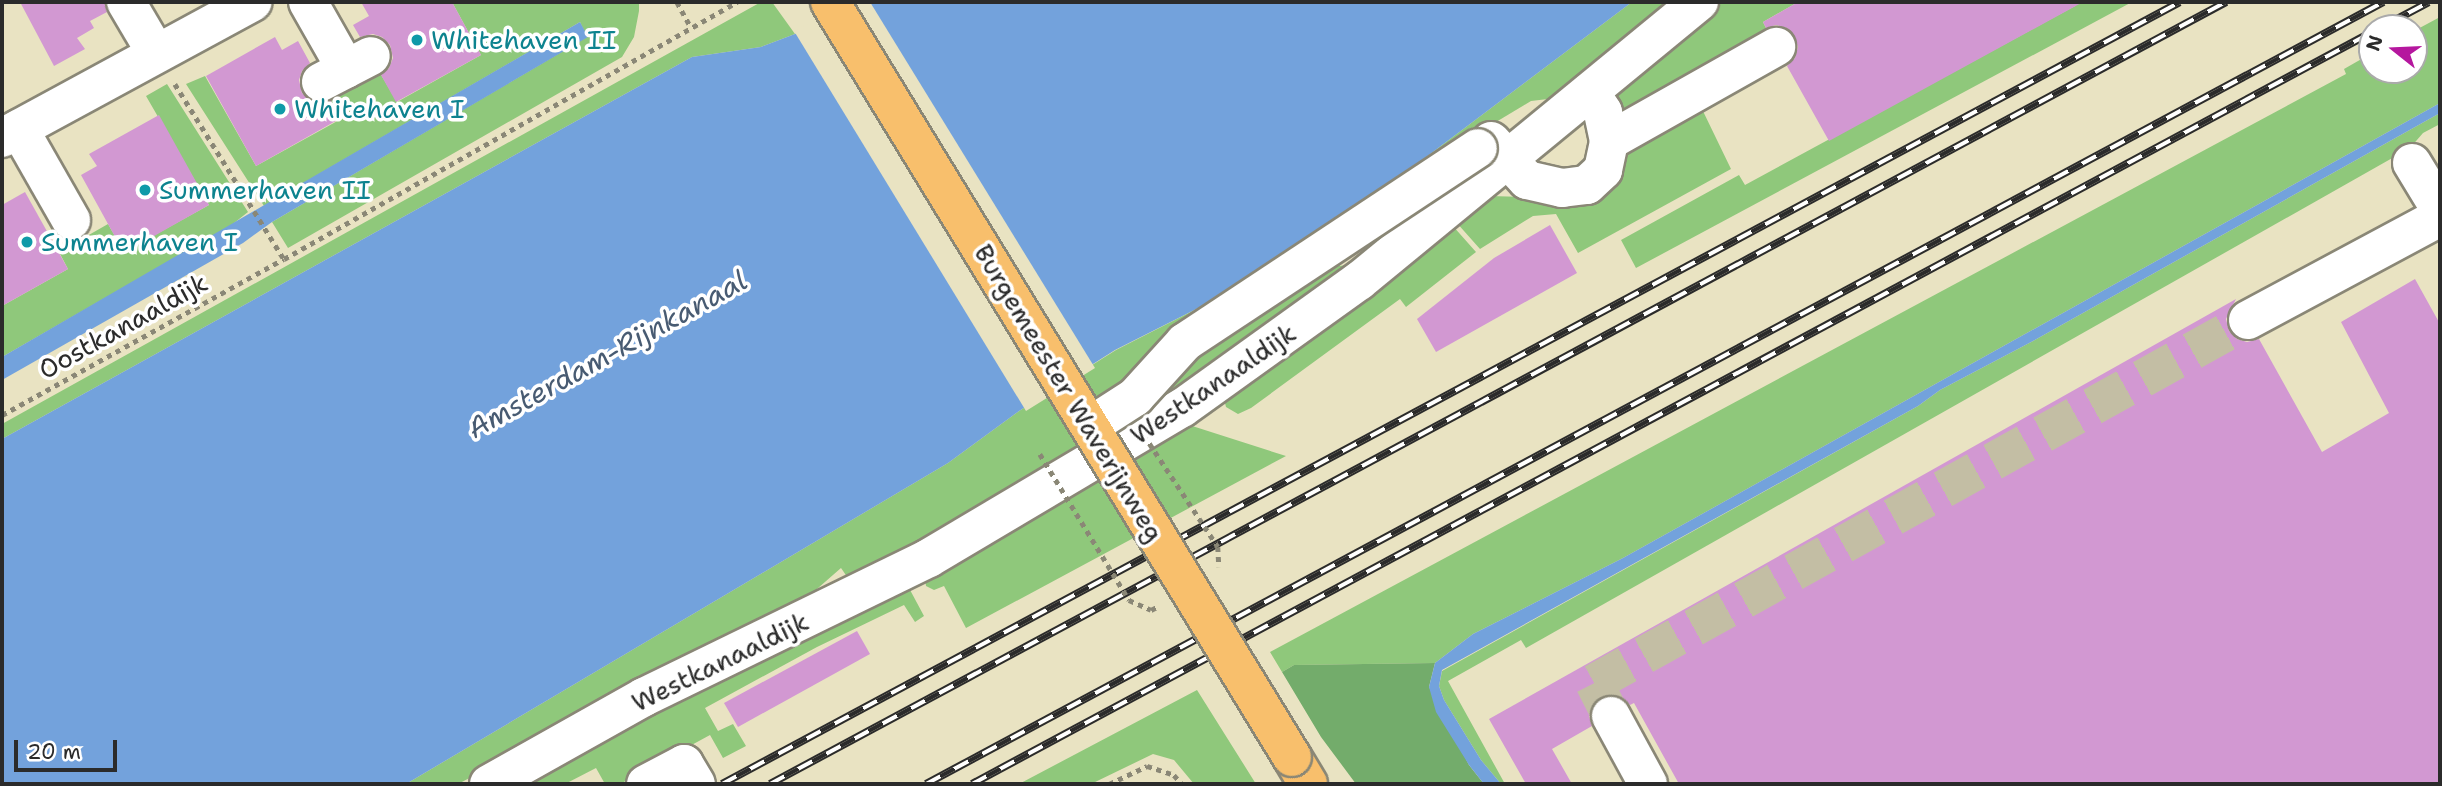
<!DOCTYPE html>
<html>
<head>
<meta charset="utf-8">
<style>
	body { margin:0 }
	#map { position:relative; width:2442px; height:786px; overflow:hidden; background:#e9e3c2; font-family:"Shantell Sans",sans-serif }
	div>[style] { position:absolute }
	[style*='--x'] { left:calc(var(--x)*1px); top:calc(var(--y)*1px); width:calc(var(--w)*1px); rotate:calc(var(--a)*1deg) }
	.green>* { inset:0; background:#8fc87b }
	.forest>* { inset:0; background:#73ac6b }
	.water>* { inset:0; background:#73a2dc }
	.pier>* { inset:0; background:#e9e3c2 }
	.building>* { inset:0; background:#d298d2 }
	.minor-tunnel>* { height:38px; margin-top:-19px; transform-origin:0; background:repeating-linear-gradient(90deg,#c3bea4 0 38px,transparent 0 57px) }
	.path>* { height:4.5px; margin-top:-2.25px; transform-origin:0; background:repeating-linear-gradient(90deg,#8a8776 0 5px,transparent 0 10px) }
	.roads { filter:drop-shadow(2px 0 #8a8776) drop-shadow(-2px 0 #8a8776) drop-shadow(0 2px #8a8776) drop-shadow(0 -2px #8a8776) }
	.minor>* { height:38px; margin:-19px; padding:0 19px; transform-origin:19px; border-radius:19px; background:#fff }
	.major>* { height:38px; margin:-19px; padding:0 19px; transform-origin:19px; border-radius:19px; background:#f8bf6c }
	.rail>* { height:8px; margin-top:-4px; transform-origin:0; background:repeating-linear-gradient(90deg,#fff 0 16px,#2b2b2b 0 32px); box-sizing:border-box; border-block:2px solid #2b2b2b }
	.path-bridge>* { height:4.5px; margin-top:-2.25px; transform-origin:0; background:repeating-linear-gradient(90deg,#8a8776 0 5px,transparent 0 10px) }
	.bridges { filter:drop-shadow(2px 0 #8a8776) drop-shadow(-2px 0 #8a8776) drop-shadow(0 2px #8a8776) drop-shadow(0 -2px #8a8776) }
	.minor-bridge>* { height:38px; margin:-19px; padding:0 19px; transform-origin:19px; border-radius:19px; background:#fff }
	.major-bridge>* { height:38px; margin:-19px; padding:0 19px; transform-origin:19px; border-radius:19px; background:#f8bf6c }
	.dots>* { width:19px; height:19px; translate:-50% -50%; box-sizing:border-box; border:4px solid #fff; border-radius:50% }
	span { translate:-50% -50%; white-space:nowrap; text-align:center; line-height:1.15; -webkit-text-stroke:7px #fff; paint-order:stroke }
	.culture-label { font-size:26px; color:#0d838f }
	.left { translate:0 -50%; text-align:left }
	.street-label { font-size:26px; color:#2b2b2b }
	.water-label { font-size:28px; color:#485b72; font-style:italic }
	.frame { position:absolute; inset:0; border:4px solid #2b2b2b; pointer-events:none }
	.north { position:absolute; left:2358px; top:14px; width:70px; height:70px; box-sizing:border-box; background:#fff; border:2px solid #aaa; border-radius:50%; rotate:288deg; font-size:19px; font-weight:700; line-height:28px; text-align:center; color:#2b2b2b }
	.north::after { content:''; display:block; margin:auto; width:24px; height:32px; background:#b5179e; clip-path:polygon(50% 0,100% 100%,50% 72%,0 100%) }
	.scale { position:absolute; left:14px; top:740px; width:103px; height:32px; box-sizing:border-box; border:4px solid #2b2b2b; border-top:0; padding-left:9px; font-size:21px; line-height:24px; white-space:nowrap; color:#2b2b2b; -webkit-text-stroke:5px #fff; paint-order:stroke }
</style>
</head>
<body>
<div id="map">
	<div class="green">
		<div style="clip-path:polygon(452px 2px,479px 4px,546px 2px,547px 4px,639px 2px,639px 11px,634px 37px,622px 57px,288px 248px,272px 222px,587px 37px,580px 22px,264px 206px,186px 84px,205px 76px,256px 166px,341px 119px,331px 101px,380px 73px,397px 102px,481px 55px)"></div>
		<div style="clip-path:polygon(761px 2px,772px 2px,795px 34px,761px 47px,692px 57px,2px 439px,2px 424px)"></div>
		<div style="clip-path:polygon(1632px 2px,1673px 2px,1556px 98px,1531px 101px,1481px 131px,1493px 150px,1376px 246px,1334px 259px,1340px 266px,1352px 264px,1181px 393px,992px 507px,850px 581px,841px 568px,794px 609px,458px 784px,406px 784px,948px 463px,1019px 411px,1116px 350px,1222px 296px,1389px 185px)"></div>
		<div style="clip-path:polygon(1722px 2px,1798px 2px,1763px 22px,1767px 30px,1685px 76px,1616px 120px,1610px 94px)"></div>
		<div style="clip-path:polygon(2072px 2px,2132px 2px,1636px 268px,1621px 240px,1739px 175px,1745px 185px,2075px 6px)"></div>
		<div style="clip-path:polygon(2440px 17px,2440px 103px,1623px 558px,1473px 634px,1435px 663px,1294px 665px,1282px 672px,1270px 652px,2346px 74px,2344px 69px,2372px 53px,2372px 70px,2414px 70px,2414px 31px)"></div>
		<div style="clip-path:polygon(167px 84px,248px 212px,229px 227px,2px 357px,2px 306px,68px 269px,59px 252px,108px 224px,124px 252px,209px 205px,146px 96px)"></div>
		<div style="clip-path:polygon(1701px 107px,1731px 169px,1578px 253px,1556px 214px,1533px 216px,1480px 249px,1456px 222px,1489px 196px,1526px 197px,1618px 160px)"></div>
		<div style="clip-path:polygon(2440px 113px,2440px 124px,2423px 133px,2410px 148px,1526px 648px,1521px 640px,1448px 681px,1505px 784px,1501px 784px,1481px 760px,1444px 700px,1439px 686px,1442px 671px,1918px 406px,1940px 390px,2033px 341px)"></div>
		<div style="clip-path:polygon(1452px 225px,1476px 252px,1406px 307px,1400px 299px,1251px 408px,1238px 414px,1226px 407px,1224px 399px)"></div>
		<div style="clip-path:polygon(1186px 424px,1286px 456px,966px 628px,944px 586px,934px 590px,926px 586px,925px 579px)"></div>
		<div style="clip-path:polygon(909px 588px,924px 616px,915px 622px,904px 605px,817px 647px,705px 708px,718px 731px,733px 724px,746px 746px,723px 758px,710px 735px,620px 784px,605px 784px,596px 768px,565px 784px,525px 784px,627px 725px)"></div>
		<div style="clip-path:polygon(1197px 690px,1256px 784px,1194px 784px,1174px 760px,1153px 754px,1091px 784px,1019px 784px)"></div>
	</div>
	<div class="forest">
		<div style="clip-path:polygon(1435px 663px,1429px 687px,1469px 765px,1484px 784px,1356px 784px,1321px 737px,1282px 672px,1294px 665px)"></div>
	</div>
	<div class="water">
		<div style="clip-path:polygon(857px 2px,1632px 2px,1389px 185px,1222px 296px,1115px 350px,1019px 411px,948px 463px,406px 784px,2px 784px,2px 439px,692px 57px,761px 47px,795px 34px)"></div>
		<div style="clip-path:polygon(580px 22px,588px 37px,272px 222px,243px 243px,2px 380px,2px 357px)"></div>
		<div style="clip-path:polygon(2440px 103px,2440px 113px,2033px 341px,1940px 390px,1918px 406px,1442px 670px,1439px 686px,1444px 700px,1481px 760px,1501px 784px,1484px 784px,1469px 765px,1436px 712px,1429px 687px,1435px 663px,1473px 634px,1623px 558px)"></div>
	</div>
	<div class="pier">
		<div style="clip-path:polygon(849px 2px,870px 2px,1095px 368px,1026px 411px,794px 31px)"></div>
	</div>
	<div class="building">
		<div style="clip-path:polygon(20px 2px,104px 2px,107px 12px,90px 21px,94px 28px,77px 38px,85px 49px,54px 66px)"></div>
		<div style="clip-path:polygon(361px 2px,452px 2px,481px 55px,396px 102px,381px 75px,389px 68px,393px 58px,390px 45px,382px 37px,373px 34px,360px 37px,353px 25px,369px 16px)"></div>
		<div style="clip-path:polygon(1798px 2px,2083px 2px,1829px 141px,1787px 66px,1795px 58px,1798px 47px,1795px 37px,1787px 28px,1776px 25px,1766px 28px,1763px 22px)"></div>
		<div style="clip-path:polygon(275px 37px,282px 50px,298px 41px,310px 63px,302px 71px,299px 80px,302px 93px,310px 101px,319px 104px,331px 101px,341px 118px,256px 166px,206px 76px)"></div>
		<div style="clip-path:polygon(159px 115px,209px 205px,124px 253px,81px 175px,97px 166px,89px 154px)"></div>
		<div style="clip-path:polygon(25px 192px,68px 269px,2px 306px,2px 205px)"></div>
		<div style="clip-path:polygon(1550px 225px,1577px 273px,1436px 352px,1417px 319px,1494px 258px)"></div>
		<div style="clip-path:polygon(2415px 279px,2440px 324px,2440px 784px,1679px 784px,1634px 703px,1630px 705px,1622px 697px,1611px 694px,1600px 697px,1592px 705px,1589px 716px,1592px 726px,1552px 749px,1572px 784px,1526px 784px,1489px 719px,2236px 299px,2226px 319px,2229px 331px,2237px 339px,2247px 342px,2259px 339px,2322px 452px,2389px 413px,2341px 322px)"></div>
		<div style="clip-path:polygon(857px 631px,870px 654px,738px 727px,724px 703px)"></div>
	</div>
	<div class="minor-tunnel">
		<div style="--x:1611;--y:716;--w:37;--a:-117"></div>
		<div style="--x:1594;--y:683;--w:748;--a:-29.03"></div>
	</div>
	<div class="path">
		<div style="--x:677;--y:2;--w:29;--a:61"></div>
		<div style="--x:175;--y:84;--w:206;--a:58.1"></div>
		<div style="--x:2;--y:415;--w:322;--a:-29"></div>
		<div style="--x:284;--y:259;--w:521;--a:-29.57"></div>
		<div style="--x:1109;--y:784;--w:42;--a:-25.3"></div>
		<div style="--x:1147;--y:766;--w:28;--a:18"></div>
		<div style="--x:1174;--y:775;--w:12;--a:48"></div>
	</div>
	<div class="roads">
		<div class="minor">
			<div style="--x:126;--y:2;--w:59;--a:59.5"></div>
			<div style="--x:308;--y:2;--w:77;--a:60.4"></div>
			<div style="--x:321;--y:82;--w:56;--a:-27.5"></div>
			<div style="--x:19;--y:129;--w:105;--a:60.3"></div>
			<div style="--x:2;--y:138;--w:285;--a:-28.5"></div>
			<div style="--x:1491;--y:141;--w:53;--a:47.3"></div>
			<div style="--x:1527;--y:180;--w:36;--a:13"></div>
			<div style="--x:1562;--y:188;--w:25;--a:-7"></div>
			<div style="--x:1587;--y:185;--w:22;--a:-43"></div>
			<div style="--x:1603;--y:170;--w:30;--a:-78"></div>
			<div style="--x:1609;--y:141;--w:30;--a:-102"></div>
			<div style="--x:1603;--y:112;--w:24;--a:-123"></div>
			<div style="--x:1609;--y:141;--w:192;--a:-29.4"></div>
			<div style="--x:2412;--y:163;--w:54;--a:58.7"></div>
			<div style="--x:2248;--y:320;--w:218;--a:-28.2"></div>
			<div style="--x:1611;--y:716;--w:77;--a:61.4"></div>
			<div style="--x:489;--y:784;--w:178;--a:-29.3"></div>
			<div style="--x:644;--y:697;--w:317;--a:-26"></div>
			<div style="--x:929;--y:558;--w:294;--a:-30.7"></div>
			<div style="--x:1182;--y:408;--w:218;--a:-35.7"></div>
			<div style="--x:1359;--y:281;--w:440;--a:-39.4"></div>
			<div style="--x:646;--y:784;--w:43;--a:-27.8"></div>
			<div style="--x:684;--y:764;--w:23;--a:59"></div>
		</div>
		<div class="major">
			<div style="--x:1292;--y:757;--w:31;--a:59"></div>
		</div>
	</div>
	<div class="rail">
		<div style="--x:2380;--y:28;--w:55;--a:-28"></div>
		<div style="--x:722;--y:784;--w:1654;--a:-28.21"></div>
		<div style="--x:770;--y:784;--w:1653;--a:-28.24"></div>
		<div style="--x:926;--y:784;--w:1654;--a:-28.22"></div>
		<div style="--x:972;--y:784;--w:1589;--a:-28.24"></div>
	</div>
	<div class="path-bridge">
		<div style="--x:1144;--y:435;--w:134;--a:56.5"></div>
		<div style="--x:1218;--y:547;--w:20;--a:87"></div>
		<div style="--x:1040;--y:454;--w:171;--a:58.6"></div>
		<div style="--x:1129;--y:600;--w:24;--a:24"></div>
		<div style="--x:1151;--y:610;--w:7;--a:-27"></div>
	</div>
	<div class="bridges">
		<div class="minor-bridge">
			<div style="--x:1090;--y:426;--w:54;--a:-32.8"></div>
			<div style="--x:1135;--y:397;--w:74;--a:-47.7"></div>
			<div style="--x:1185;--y:342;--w:351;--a:-33.5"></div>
		</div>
		<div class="major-bridge">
			<div style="--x:830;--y:2;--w:885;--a:58.54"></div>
		</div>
	</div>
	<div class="dots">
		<div style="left:417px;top:40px;background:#0f9aa8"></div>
		<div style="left:280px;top:109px;background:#0f9aa8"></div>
		<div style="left:145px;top:190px;background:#0f9aa8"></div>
		<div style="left:27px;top:242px;background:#0f9aa8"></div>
	</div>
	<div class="culture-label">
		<span class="left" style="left:431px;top:40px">Whitehaven II</span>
		<span class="left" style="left:294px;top:109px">Whitehaven I</span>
		<span class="left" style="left:159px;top:190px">Summerhaven II</span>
		<span class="left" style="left:41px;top:242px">Summerhaven I</span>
	</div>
	<div class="street-label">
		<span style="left:123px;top:326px;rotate:-29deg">Oostkanaaldijk</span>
		<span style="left:1213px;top:384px;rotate:-34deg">Westkanaaldijk</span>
		<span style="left:1069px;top:393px;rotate:59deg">Burgemeester Waverijnweg</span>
		<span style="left:720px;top:662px;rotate:-26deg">Westkanaaldijk</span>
	</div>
	<div class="water-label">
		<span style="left:607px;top:354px;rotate:-29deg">Amsterdam-Rijnkanaal</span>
	</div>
	<div class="frame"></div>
	<div class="north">N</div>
	<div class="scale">20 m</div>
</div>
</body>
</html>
